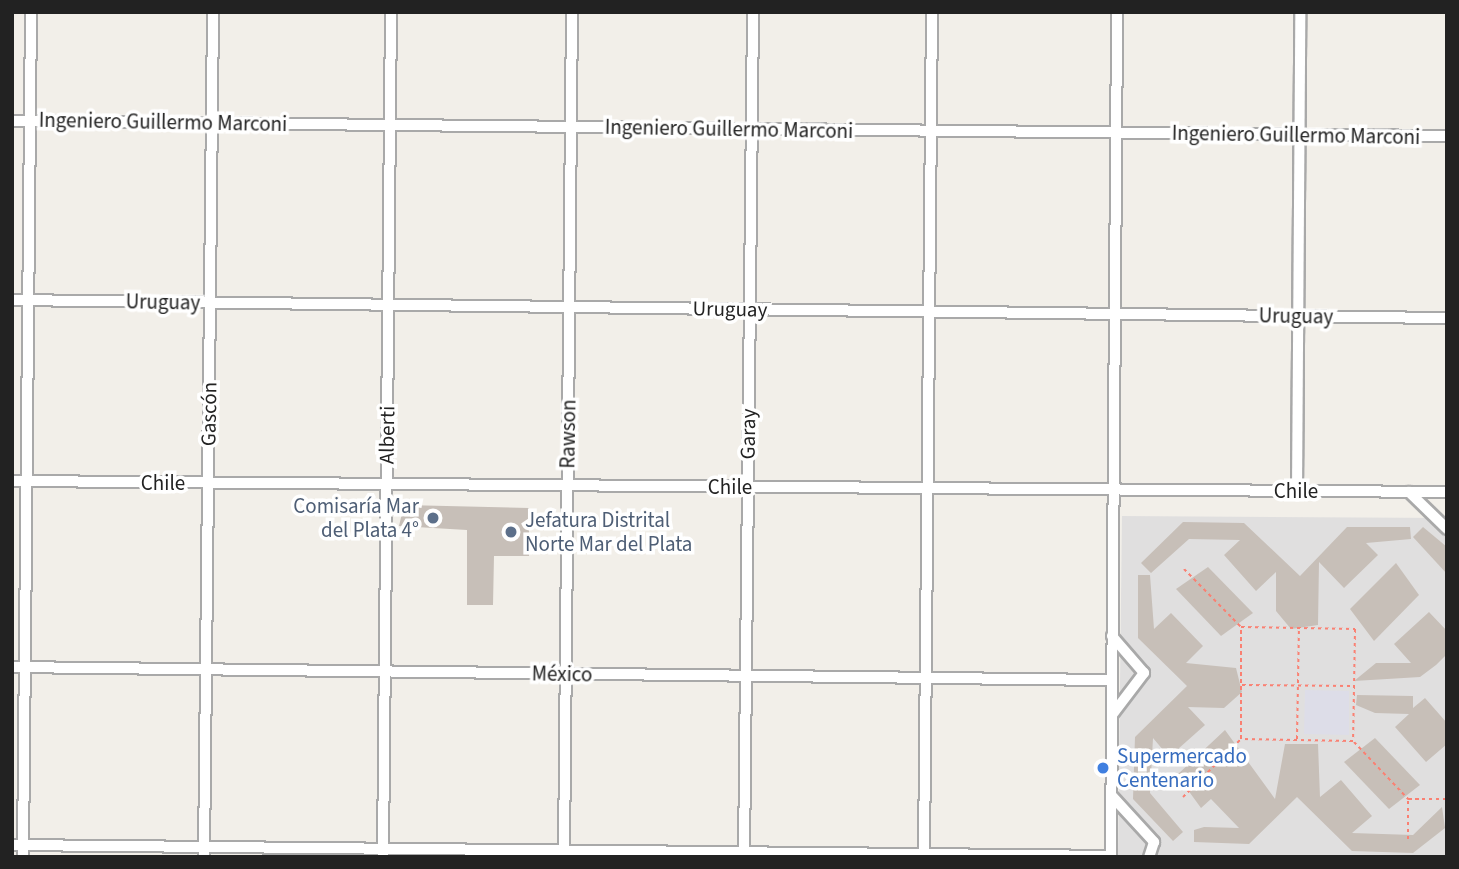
<!DOCTYPE html>
<html>
<head>
<meta charset="utf-8">
<style>
	body { margin:0 }
	#map { position:relative; width:1459px; height:869px; overflow:hidden; background:#f2efe9; font-family:"Source Sans 3",sans-serif }
	div>[style] { position:absolute }
	[style*='--x'] { left:calc(var(--x)*1px); top:calc(var(--y)*1px); width:calc(var(--w)*1px); rotate:calc(var(--a)*1deg) }
	.residential>* { inset:0; background:#e0dfdf }
	.plaza>* { inset:0; background:#dddde8 }
	.building>* { inset:0; background:#c7bfb8 }
	.path>* { height:2px; margin-top:-1px; transform-origin:0; background:repeating-linear-gradient(90deg,#fa8072 0 3.5px,transparent 0 7px) }
	.roads { filter:drop-shadow(2px 0 #a9a9a9) drop-shadow(-2px 0 #a9a9a9) drop-shadow(0 2px #a9a9a9) drop-shadow(0 -2px #a9a9a9) }
	.minor>* { height:10px; margin:-5px; padding:0 5px; transform-origin:5px; border-radius:5px; background:#fff }
	.dots>* { width:19px; height:19px; translate:-50% -50%; box-sizing:border-box; border:4px solid #fff; border-radius:50% }
	span { translate:-50% -50%; white-space:nowrap; text-align:center; line-height:1.15; -webkit-text-stroke:7px #fff; paint-order:stroke }
	.street-label { font-size:21px; color:#222 }
	.service-label { font-size:21px; color:#4e5e75 }
	.right { translate:-100% -50%; text-align:right }
	.left { translate:0 -50%; text-align:left }
	.shop-label { font-size:21px; color:#366cbe }
	.frame { position:absolute; inset:0; border:14px solid #222; pointer-events:none }
</style>
</head>
<body>
<div id="map">
	<div class="residential">
		<div style="clip-path:polygon(1122px 516px,1447px 518px,1447px 857px,1118px 857px)"></div>
	</div>
	<div class="plaza">
		<div style="clip-path:polygon(1305px 690px,1349px 691px,1349px 735px,1304px 734px)"></div>
	</div>
	<div class="building">
		<div style="clip-path:polygon(404px 505px,529px 508px,529px 556px,494px 556px,493px 605px,467px 605px,467px 530px,399px 526px)"></div>
		<div style="clip-path:polygon(1183px 522px,1244px 523px,1300px 576px,1347px 527px,1410px 527px,1411px 539px,1366px 543px,1378px 555px,1344px 588px,1319px 562px,1318px 625px,1291px 629px,1276px 611px,1276px 572px,1256px 591px,1224px 555px,1240px 540px,1189px 539px,1151px 573px,1141px 563px)"></div>
		<div style="clip-path:polygon(1423px 527px,1447px 547px,1447px 574px,1413px 537px)"></div>
		<div style="clip-path:polygon(1396px 563px,1419px 595px,1374px 641px,1350px 609px)"></div>
		<div style="clip-path:polygon(1208px 567px,1253px 613px,1221px 636px,1176px 589px)"></div>
		<div style="clip-path:polygon(1138px 575px,1150px 575px,1154px 629px,1171px 613px,1203px 646px,1186px 663px,1236px 668px,1242px 692px,1224px 708px,1188px 707px,1205px 725px,1169px 757px,1153px 738px,1150px 793px,1183px 832px,1173px 841px,1133px 799px,1135px 737px,1187px 686px,1138px 638px)"></div>
		<div style="clip-path:polygon(1429px 612px,1447px 631px,1447px 654px,1436px 665px,1420px 677px,1354px 681px,1376px 663px,1411px 663px,1394px 644px)"></div>
		<div style="clip-path:polygon(1357px 695px,1413px 696px,1413px 708px,1425px 698px,1447px 723px,1447px 744px,1426px 762px,1395px 727px,1409px 714px,1375px 713px,1356px 705px)"></div>
		<div style="clip-path:polygon(1225px 730px,1275px 799px,1285px 744px,1318px 744px,1320px 797px,1341px 780px,1372px 816px,1352px 833px,1413px 835px,1442px 807px,1445px 828px,1413px 853px,1352px 851px,1297px 797px,1249px 844px,1194px 842px,1194px 830px,1204px 827px,1239px 828px,1211px 799px,1201px 808px,1177px 775px)"></div>
		<div style="clip-path:polygon(1375px 738px,1420px 785px,1389px 809px,1344px 762px)"></div>
	</div>
	<div class="path">
		<div style="--x:1184;--y:569;--w:81;--a:45.5"></div>
		<div style="--x:1242;--y:685;--w:110;--a:0.5"></div>
		<div style="--x:1297;--y:739;--w:110;--a:-89"></div>
		<div style="--x:1354;--y:742;--w:79;--a:46.5"></div>
		<div style="--x:1408;--y:799;--w:39;--a:0"></div>
		<div style="--x:1183;--y:797;--w:82;--a:-45"></div>
		<div style="--x:1241;--y:739;--w:112;--a:-90"></div>
		<div style="--x:1241;--y:627;--w:114;--a:1"></div>
		<div style="--x:1355;--y:629;--w:112;--a:91"></div>
		<div style="--x:1353;--y:741;--w:112;--a:-179"></div>
		<div style="--x:1408;--y:839;--w:39;--a:-90"></div>
	</div>
	<div class="roads">
		<div class="minor">
			<div style="--x:12;--y:121;--w:1435;--a:0.6"></div>
			<div style="--x:12;--y:300;--w:1435;--a:0.72"></div>
			<div style="--x:12;--y:481;--w:1435;--a:0.44"></div>
			<div style="--x:1297;--y:491;--w:479;--a:-89.6"></div>
			<div style="--x:1409;--y:492;--w:53;--a:44.2"></div>
			<div style="--x:12;--y:667;--w:1100;--a:0.68"></div>
			<div style="--x:1112;--y:715;--w:53;--a:-52.7"></div>
			<div style="--x:1144;--y:673;--w:49;--a:-130.9"></div>
			<div style="--x:1111;--y:795;--w:64;--a:47.5"></div>
			<div style="--x:1154;--y:842;--w:16;--a:108"></div>
			<div style="--x:12;--y:845;--w:1099;--a:0.57"></div>
			<div style="--x:564;--y:856;--w:844;--a:-89.46"></div>
			<div style="--x:23;--y:857;--w:845;--a:-89.46"></div>
			<div style="--x:204;--y:857;--w:845;--a:-89.39"></div>
			<div style="--x:383;--y:857;--w:845;--a:-89.46"></div>
			<div style="--x:744;--y:857;--w:845;--a:-89.39"></div>
			<div style="--x:924;--y:857;--w:845;--a:-89.46"></div>
			<div style="--x:1111;--y:857;--w:845;--a:-89.59"></div>
		</div>
	</div>
	<div class="dots">
		<div style="left:433px;top:518px;background:#5c6f8a"></div>
		<div style="left:511px;top:532px;background:#5c6f8a"></div>
		<div style="left:1103px;top:768px;background:#3f7fe0"></div>
	</div>
	<div class="street-label">
		<span style="left:163px;top:122px;rotate:1deg">Ingeniero Guillermo Marconi</span>
		<span style="left:729px;top:129px;rotate:1deg">Ingeniero Guillermo Marconi</span>
		<span style="left:1296px;top:135px;rotate:1deg">Ingeniero Guillermo Marconi</span>
		<span style="left:163px;top:302px;rotate:1deg">Uruguay</span>
		<span style="left:730px;top:309px;rotate:1deg">Uruguay</span>
		<span style="left:1296px;top:316px;rotate:1deg">Uruguay</span>
		<span style="left:209px;top:414px;rotate:-89deg">Gascón</span>
		<span style="left:568px;top:434px;rotate:-89deg">Rawson</span>
		<span style="left:748px;top:434px;rotate:-89deg">Garay</span>
		<span style="left:387px;top:435px;rotate:-89deg">Alberti</span>
		<span style="left:163px;top:483px">Chile</span>
		<span style="left:730px;top:487px">Chile</span>
		<span style="left:1296px;top:491px">Chile</span>
		<span style="left:562px;top:674px;rotate:1deg">México</span>
	</div>
	<div class="service-label">
		<span class="right" style="left:419px;top:518px">Comisaría Mar<br>del Plata 4°</span>
		<span class="left" style="left:525px;top:532px">Jefatura Distrital<br>Norte Mar del Plata</span>
	</div>
	<div class="shop-label">
		<span class="left" style="left:1117px;top:768px">Supermercado<br>Centenario</span>
	</div>
	<div class="frame"></div>
</div>
</body>
</html>
